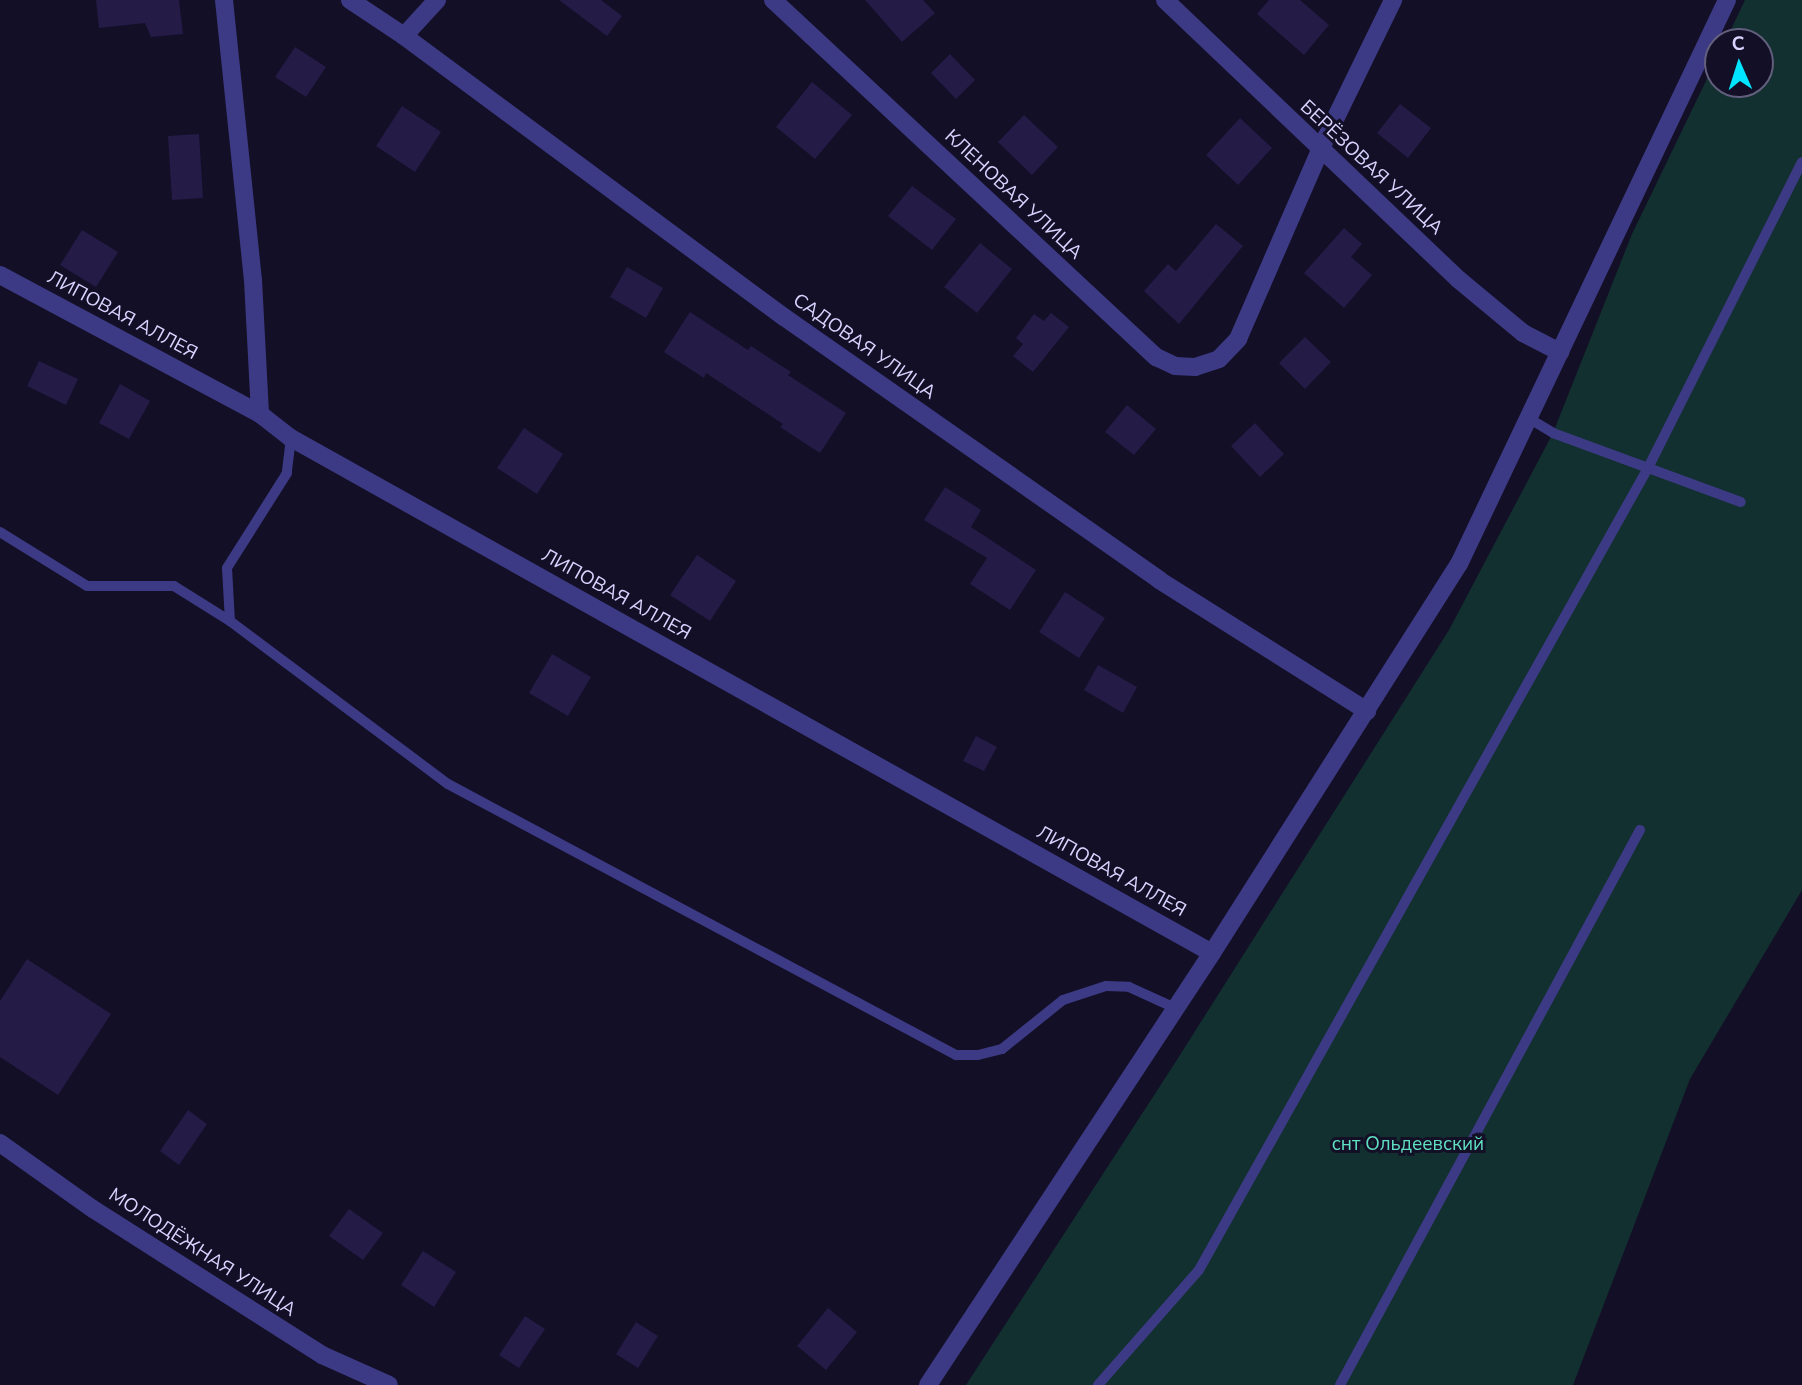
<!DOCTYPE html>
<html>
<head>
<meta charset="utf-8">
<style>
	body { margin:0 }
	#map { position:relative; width:1802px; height:1385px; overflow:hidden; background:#130f26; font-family:"Nunito Sans",sans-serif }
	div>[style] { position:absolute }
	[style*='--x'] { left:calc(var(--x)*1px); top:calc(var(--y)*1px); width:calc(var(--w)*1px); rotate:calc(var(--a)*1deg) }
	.green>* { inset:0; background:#12302f }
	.building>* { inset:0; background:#241b47 }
	.service>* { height:10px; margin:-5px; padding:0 5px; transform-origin:5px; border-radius:5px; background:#3d3a85 }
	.minor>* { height:18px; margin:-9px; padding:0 9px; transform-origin:9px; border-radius:9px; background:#3d3a85 }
	.tertiary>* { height:18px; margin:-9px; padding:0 9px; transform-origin:9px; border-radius:9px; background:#3d3a85 }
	span { translate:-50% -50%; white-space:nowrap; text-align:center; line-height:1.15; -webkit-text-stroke:6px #130f26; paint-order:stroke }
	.street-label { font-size:19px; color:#d9d4ff }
	.park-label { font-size:19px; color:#5fe0c0 }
	.north { position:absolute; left:1704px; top:28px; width:70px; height:70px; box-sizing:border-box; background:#130f26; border:2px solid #625e7d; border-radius:50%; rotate:357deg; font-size:19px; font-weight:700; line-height:28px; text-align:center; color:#d9d4ff }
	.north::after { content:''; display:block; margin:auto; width:24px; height:32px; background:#00e5ff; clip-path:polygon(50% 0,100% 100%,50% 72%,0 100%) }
</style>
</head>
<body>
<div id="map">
	<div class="green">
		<div style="clip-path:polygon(1745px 0,1802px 0,1802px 890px,1690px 1079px,1573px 1385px,966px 1385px,1173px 1066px,1449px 630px,1553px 433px,1632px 234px,1718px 56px,1718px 84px,1760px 84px,1760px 42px,1725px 42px)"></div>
	</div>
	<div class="building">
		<div style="clip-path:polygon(96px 0,179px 0,183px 34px,151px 37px,145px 23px,99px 28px)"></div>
		<div style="clip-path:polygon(559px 0,601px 0,622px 16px,607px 36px)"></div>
		<div style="clip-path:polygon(865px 0,923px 0,935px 13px,902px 42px)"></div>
		<div style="clip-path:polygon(1269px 0,1300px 0,1329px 25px,1304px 55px,1257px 14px)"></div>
		<div style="clip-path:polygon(295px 47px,326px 67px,306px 97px,275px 77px)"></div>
		<div style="clip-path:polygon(950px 54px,975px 80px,956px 99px,931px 73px)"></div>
		<div style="clip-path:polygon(812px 82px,852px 115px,815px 159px,776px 127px)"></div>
		<div style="clip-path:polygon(1400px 104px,1431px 128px,1408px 158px,1377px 133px)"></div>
		<div style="clip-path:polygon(402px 106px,441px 132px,415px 172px,376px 146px)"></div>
		<div style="clip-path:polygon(1024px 115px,1058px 147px,1032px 175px,998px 142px)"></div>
		<div style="clip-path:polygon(1240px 118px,1272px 148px,1238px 185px,1206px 155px)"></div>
		<div style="clip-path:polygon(199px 134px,203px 198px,172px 200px,168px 136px)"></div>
		<div style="clip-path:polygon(912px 186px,956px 219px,932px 250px,888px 216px)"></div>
		<div style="clip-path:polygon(1216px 224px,1243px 246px,1179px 324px,1144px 291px,1168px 264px,1176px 271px)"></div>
		<div style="clip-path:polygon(1344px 228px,1362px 244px,1351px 257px,1372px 275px,1344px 308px,1304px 273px)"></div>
		<div style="clip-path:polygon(82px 230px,118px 252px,96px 287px,60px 265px)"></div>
		<div style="clip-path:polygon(980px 243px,1012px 269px,977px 313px,944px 287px)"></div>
		<div style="clip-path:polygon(627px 267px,663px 288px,646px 318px,610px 297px)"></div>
		<div style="clip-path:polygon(690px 312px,748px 350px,751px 346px,791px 372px,788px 375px,846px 413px,820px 453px,780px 427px,783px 424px,706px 373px,704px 378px,664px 352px)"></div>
		<div style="clip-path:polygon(1051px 313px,1069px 327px,1033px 372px,1013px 356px,1023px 344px,1016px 338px,1034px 314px,1044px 321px)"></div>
		<div style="clip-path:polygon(1305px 337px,1331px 362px,1305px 389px,1279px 363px)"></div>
		<div style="clip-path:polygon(39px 361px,78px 379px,66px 405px,27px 386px)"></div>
		<div style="clip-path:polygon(120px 384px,150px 401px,129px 439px,99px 423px)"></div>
		<div style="clip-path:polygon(1127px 405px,1156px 429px,1134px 455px,1105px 432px)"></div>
		<div style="clip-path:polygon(1255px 423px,1284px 454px,1260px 477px,1231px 446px)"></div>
		<div style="clip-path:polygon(524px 428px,563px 454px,537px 494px,497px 468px)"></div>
		<div style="clip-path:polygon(945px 487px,981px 510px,971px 527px,1036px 570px,1010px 610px,970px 584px,987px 558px,924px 520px)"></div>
		<div style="clip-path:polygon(697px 555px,736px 581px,710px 621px,670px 595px)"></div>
		<div style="clip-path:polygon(1065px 592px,1105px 618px,1079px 658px,1039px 632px)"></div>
		<div style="clip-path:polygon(552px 654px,591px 677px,568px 716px,529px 693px)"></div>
		<div style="clip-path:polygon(1098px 665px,1137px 687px,1123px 713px,1084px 690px)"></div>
		<div style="clip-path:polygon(976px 736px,997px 747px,984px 771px,963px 761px)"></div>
		<div style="clip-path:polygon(27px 959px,111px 1014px,58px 1095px,0 1057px,0 1001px)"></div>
		<div style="clip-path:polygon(188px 1110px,207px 1124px,179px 1165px,160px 1151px)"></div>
		<div style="clip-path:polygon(349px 1209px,383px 1233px,363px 1260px,329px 1236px)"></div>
		<div style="clip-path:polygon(423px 1251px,456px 1272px,434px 1307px,401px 1285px)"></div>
		<div style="clip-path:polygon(828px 1308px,857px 1332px,826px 1370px,797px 1346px)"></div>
		<div style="clip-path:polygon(525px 1316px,545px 1329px,519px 1368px,499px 1355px)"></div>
		<div style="clip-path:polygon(636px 1322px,658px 1336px,638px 1368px,616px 1354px)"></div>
	</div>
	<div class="service">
		<div style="--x:1530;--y:419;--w:27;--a:31"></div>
		<div style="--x:1553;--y:433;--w:200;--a:20.2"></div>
		<div style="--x:291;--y:438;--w:35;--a:97"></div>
		<div style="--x:287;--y:473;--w:112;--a:122.3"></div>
		<div style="--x:227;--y:568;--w:53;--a:86.8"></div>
		<div style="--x:230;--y:621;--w:272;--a:36.8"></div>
		<div style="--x:448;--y:784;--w:576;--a:28.08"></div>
		<div style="--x:956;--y:1055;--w:22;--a:0"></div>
		<div style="--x:978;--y:1055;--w:25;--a:-14"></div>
		<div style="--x:1002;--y:1049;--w:78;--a:-38.8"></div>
		<div style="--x:1063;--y:1000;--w:45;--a:-18"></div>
		<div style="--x:1106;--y:986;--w:23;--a:2"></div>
		<div style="--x:1129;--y:987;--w:51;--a:24.5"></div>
		<div style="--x:0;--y:532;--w:102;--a:31.8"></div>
		<div style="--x:87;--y:586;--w:87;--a:0"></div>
		<div style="--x:174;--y:586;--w:66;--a:32"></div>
		<div style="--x:1098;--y:1385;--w:153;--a:-48.7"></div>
		<div style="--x:1199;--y:1270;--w:921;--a:-60.76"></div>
		<div style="--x:1649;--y:466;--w:340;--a:-63.3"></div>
		<div style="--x:1340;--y:1385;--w:631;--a:-61.61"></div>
	</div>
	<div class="minor">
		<div style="--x:224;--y:0;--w:281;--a:84.1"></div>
		<div style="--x:253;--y:280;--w:134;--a:87"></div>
		<div style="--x:350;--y:0;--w:65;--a:33.7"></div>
		<div style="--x:404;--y:36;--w:473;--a:36.5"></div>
		<div style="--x:784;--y:317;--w:458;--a:35"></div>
		<div style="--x:1159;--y:580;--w:246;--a:32.2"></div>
		<div style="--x:773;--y:0;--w:524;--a:42.99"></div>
		<div style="--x:1156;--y:357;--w:21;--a:25"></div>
		<div style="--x:1175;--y:366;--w:20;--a:3"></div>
		<div style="--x:1195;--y:367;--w:25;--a:-18"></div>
		<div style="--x:1219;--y:359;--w:28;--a:-46"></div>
		<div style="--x:1238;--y:339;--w:206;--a:-66.5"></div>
		<div style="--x:1320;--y:150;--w:167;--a:-64"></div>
		<div style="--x:1165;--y:0;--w:405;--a:43.6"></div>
		<div style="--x:1458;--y:279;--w:85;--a:39.7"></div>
		<div style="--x:1523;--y:333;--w:42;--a:27.2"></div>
		<div style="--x:404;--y:36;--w:49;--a:-47.5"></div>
		<div style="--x:0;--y:275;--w:295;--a:28.1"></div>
		<div style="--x:260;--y:414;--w:39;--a:38"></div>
		<div style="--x:291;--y:438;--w:1055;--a:29.21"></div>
		<div style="--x:0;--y:1143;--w:114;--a:35.4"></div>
		<div style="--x:93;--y:1209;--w:272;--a:32.5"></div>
		<div style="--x:322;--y:1355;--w:73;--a:24.1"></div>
	</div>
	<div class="tertiary">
		<div style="--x:928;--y:1385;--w:517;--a:-56.68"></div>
		<div style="--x:1212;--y:953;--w:461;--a:-57.6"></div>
		<div style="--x:1459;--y:564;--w:624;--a:-64.58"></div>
	</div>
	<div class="street-label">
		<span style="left:1371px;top:168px;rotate:43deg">БЕРЁЗОВАЯ УЛИЦА</span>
		<span style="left:1013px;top:195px;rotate:43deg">КЛЕНОВАЯ УЛИЦА</span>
		<span style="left:122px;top:316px;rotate:28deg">ЛИПОВАЯ АЛЛЕЯ</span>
		<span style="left:864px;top:347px;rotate:35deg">САДОВАЯ УЛИЦА</span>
		<span style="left:616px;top:595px;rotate:29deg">ЛИПОВАЯ АЛЛЕЯ</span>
		<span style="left:1111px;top:872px;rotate:29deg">ЛИПОВАЯ АЛЛЕЯ</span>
		<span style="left:202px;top:1253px;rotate:33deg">МОЛОДЁЖНАЯ УЛИЦА</span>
	</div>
	<div class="park-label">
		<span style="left:1408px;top:1145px">снт Ольдеевский</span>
	</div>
	<div class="north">С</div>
</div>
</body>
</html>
